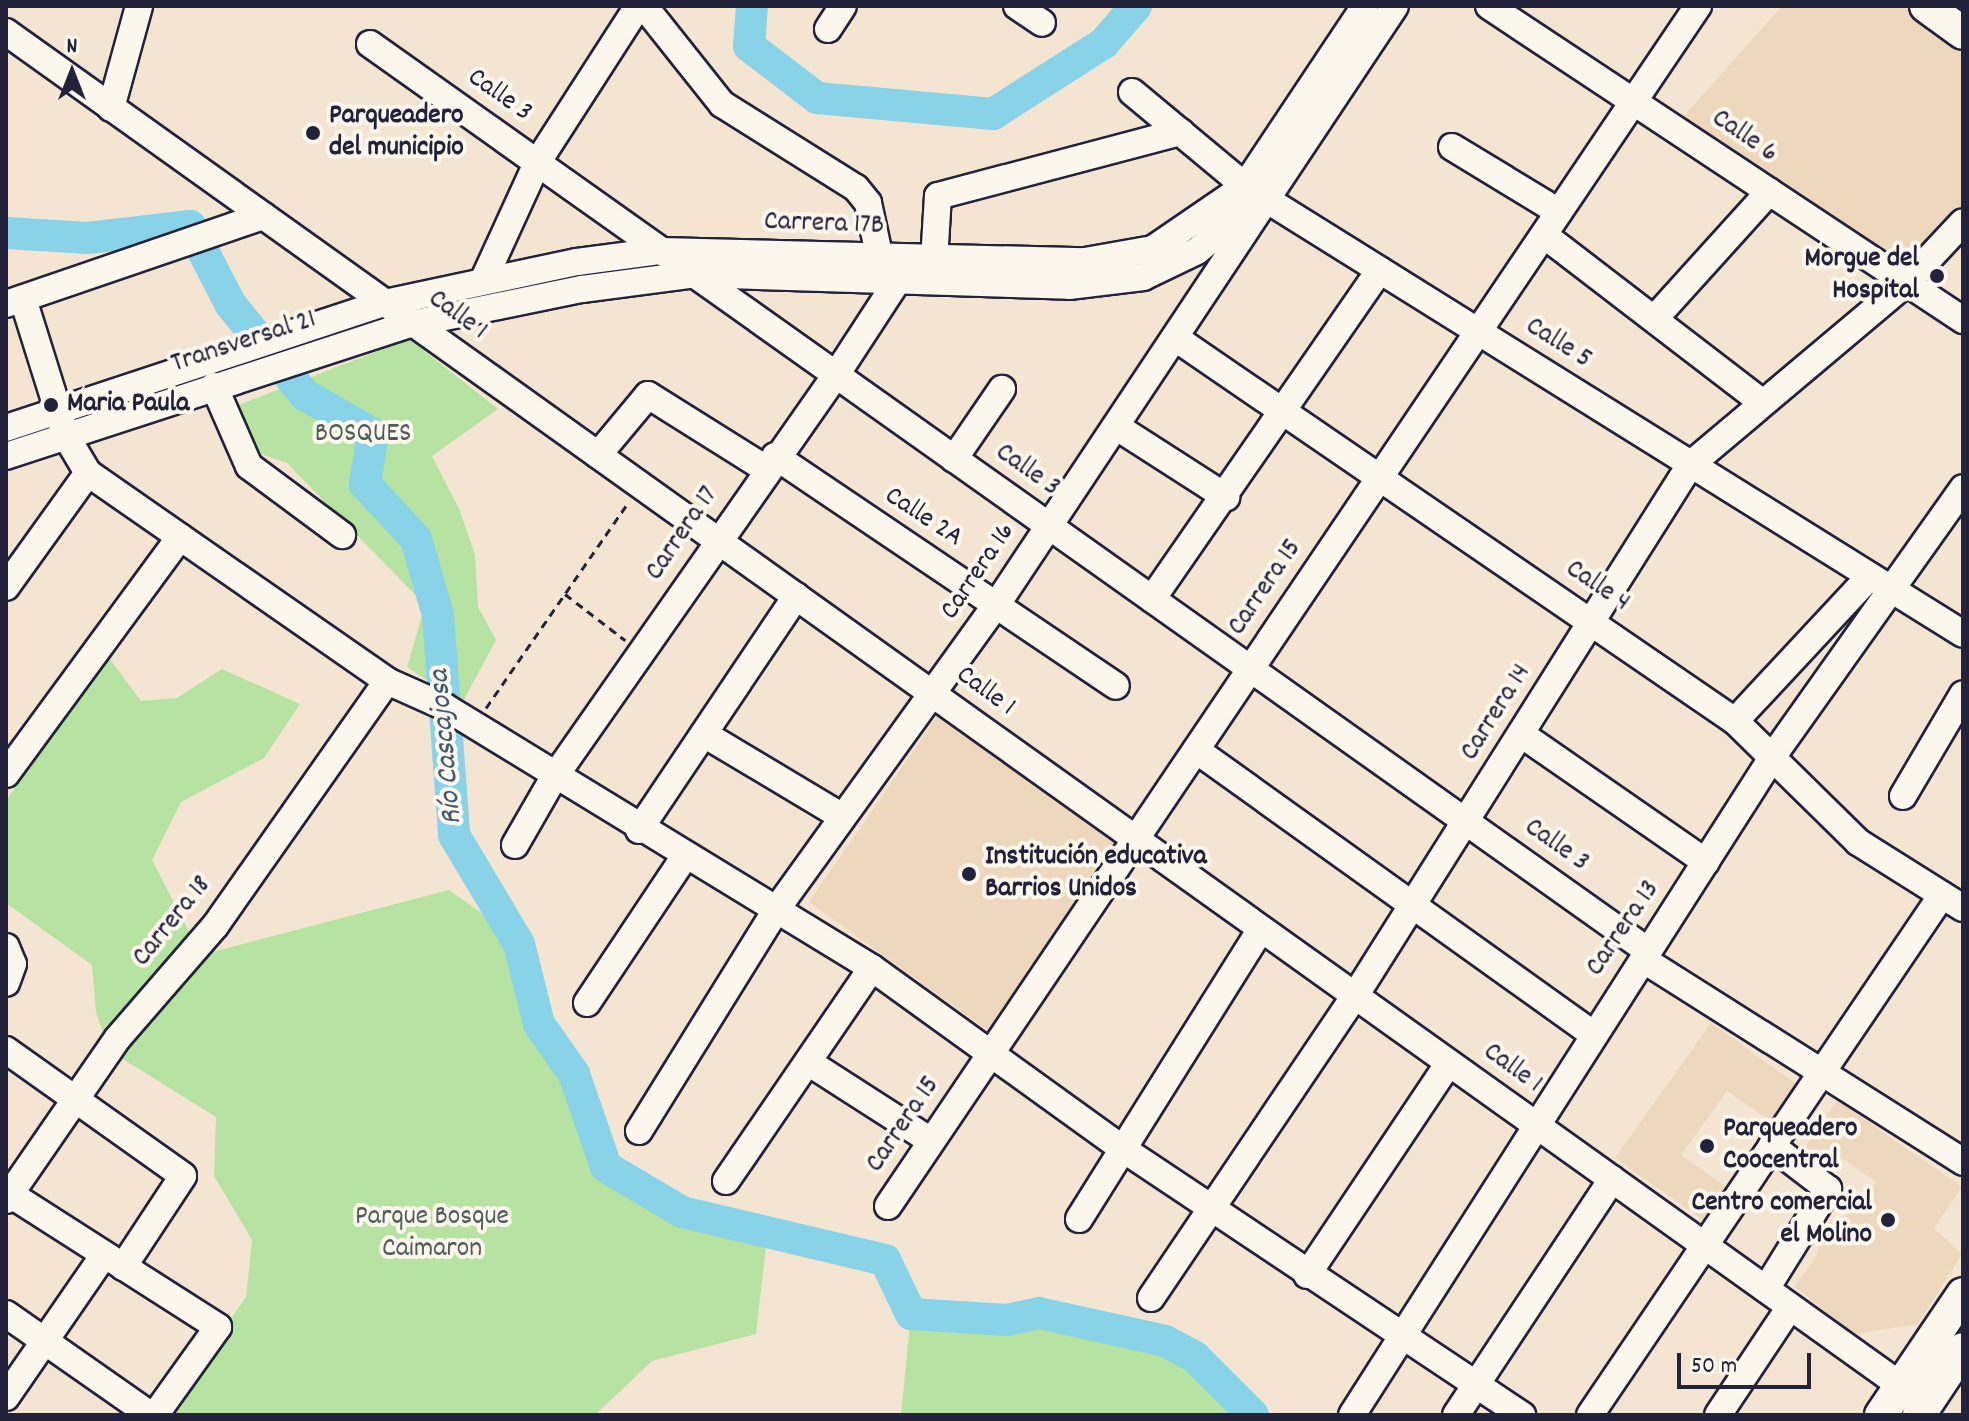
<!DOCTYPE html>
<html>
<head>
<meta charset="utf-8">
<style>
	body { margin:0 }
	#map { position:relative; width:1969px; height:1421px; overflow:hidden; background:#f3e5d1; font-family:Dekko,sans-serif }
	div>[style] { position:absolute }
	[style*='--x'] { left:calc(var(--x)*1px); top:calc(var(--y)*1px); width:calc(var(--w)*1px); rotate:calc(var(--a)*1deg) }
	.built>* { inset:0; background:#edd8be }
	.green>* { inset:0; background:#b6e3a1 }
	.river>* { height:32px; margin:-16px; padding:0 16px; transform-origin:16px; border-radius:16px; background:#88d3e8 }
	.path>* { height:3px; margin-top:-1.5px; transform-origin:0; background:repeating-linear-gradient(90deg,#22223b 0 8px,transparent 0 14px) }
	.roads { filter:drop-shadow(2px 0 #22223b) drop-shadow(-2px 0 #22223b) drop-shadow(0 2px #22223b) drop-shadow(0 -2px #22223b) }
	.minor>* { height:26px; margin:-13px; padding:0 13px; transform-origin:13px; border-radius:13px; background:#fbf7ec }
	.major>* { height:32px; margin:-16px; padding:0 16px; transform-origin:16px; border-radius:16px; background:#fbf7ec }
	.dots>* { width:22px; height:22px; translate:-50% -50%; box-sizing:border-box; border:4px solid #fbf7ec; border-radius:50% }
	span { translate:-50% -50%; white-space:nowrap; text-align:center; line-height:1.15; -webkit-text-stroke:8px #fbf7ec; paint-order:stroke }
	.street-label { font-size:28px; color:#22223b }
	.poi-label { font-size:28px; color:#22223b; font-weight:700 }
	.left { translate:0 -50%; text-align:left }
	.right { translate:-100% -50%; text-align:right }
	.park-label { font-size:28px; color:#4e5c5a }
	.water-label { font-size:30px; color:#41576f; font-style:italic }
	.frame { position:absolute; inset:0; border:8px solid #22223b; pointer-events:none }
	.north { position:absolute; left:32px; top:32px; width:80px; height:80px; -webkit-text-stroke:6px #fbf7ec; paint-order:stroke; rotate:0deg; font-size:22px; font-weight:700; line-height:32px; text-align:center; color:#22223b }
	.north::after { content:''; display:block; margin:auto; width:28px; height:36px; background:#22223b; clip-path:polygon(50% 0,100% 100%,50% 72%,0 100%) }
	.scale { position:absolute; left:1677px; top:1353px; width:134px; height:36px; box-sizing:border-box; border:4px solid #22223b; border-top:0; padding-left:10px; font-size:24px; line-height:28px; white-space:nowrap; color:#22223b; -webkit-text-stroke:6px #fbf7ec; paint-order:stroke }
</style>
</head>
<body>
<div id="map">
	<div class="built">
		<div style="clip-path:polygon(1782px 6px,1926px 6px,1963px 33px,1963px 222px,1906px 283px,1673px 128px)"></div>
		<div style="clip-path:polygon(938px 715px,1127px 846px,1001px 1040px,809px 902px)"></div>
		<div style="clip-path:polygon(1711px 1023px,1802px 1088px,1776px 1125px,1727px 1091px,1681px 1155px,1729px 1189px,1706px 1222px,1615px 1158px)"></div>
		<div style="clip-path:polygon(1837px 1100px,1962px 1187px,1934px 1228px,1962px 1254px,1918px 1324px,1854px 1334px,1794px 1286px,1815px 1259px,1825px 1227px,1850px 1213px,1876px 1182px,1842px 1158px,1829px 1175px,1799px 1157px)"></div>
	</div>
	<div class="green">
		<div style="clip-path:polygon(409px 339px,498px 409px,432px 456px,460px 511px,475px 555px,478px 607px,496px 640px,462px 703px,407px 667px,425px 605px,287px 463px,252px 451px,231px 408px)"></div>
		<div style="clip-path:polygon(106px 654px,141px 701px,177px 698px,222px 669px,300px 704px,264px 758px,181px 802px,152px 860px,201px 955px,449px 890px,513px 936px,523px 1026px,566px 1070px,601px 1175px,679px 1219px,768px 1229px,756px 1334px,652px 1361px,595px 1415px,163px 1415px,246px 1297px,252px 1240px,214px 1176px,216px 1117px,110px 1051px,96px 1012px,92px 965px,6px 903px,6px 801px)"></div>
		<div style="clip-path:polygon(1039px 1313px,1165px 1341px,1195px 1357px,1253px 1415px,901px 1415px,911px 1314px,1007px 1320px)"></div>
	</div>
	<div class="river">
		<div style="--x:752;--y:6;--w:40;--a:94.3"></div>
		<div style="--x:749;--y:46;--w:86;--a:37.4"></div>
		<div style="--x:817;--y:98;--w:177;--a:5.2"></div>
		<div style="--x:993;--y:114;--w:132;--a:-32.6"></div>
		<div style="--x:1104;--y:43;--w:49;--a:-49.1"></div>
		<div style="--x:6;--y:233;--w:82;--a:3.5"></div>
		<div style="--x:88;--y:238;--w:103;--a:-6.7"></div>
		<div style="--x:190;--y:226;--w:89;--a:62.6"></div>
		<div style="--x:231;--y:305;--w:117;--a:50.6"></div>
		<div style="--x:305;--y:395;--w:78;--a:29.8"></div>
		<div style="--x:373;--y:434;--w:51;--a:99.1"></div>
		<div style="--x:365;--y:484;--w:75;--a:47.2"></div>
		<div style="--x:416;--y:539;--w:79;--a:73.9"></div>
		<div style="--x:438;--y:615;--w:221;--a:85.8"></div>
		<div style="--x:454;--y:835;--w:127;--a:59.2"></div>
		<div style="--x:519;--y:944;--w:82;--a:76"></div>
		<div style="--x:539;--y:1024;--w:61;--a:55"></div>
		<div style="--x:574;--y:1074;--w:98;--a:71"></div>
		<div style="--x:606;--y:1167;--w:88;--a:30.6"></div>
		<div style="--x:682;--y:1212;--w:209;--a:13.3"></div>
		<div style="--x:885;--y:1260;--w:60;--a:64.3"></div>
		<div style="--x:911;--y:1314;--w:96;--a:3.6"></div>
		<div style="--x:1007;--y:1320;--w:33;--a:-12"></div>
		<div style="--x:1039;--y:1313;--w:129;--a:12.5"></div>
		<div style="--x:1165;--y:1341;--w:34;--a:28"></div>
		<div style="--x:1195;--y:1357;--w:82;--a:45"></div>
	</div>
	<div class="path">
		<div style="--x:565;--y:594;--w:76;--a:37.5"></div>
		<div style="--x:486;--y:708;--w:248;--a:-55.3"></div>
	</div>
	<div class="roads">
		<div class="minor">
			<div style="--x:644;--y:6;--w:125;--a:51.5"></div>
			<div style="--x:722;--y:104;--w:158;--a:32.1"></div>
			<div style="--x:856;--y:188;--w:19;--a:51"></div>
			<div style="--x:868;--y:203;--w:57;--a:77.9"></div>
			<div style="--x:1017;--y:6;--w:30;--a:34"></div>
			<div style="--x:1489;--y:6;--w:569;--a:33.52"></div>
			<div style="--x:828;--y:29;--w:27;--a:-57"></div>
			<div style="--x:6;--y:32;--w:2348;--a:35.54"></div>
			<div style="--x:370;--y:44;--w:1567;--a:35.36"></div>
			<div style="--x:1132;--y:92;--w:147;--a:39.8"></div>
			<div style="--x:1245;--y:186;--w:846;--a:31.96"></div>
			<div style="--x:111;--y:108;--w:106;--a:-74.6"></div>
			<div style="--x:1452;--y:147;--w:125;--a:31.3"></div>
			<div style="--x:1544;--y:235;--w:271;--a:37.5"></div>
			<div style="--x:934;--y:261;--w:65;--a:-86.5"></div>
			<div style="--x:938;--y:196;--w:251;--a:-14.8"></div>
			<div style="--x:484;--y:279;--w:128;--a:-65.4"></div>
			<div style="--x:537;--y:163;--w:187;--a:-57.2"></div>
			<div style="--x:23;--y:299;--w:144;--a:72.6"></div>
			<div style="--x:66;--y:436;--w:43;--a:59.3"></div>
			<div style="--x:88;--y:473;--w:364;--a:34.8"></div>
			<div style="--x:387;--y:681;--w:64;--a:24.1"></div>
			<div style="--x:445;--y:707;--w:500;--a:31.43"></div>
			<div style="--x:872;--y:968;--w:309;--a:35.8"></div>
			<div style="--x:1123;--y:1149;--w:480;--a:33.7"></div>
			<div style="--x:6;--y:304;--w:272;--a:-18.9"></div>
			<div style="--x:1656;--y:317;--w:169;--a:-47.9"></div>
			<div style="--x:1177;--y:339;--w:676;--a:34.4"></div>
			<div style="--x:1735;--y:721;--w:173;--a:44.5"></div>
			<div style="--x:1858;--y:842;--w:124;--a:32.2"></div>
			<div style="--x:214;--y:386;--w:87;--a:66.4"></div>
			<div style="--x:249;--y:466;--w:116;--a:36.6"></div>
			<div style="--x:1117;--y:427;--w:130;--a:32.7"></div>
			<div style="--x:6;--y:428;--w:399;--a:-18.3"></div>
			<div style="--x:385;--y:303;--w:196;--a:-12.1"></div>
			<div style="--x:577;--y:262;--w:85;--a:-7.5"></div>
			<div style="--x:661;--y:251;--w:424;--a:1.4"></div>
			<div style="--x:1085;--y:261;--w:69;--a:-10"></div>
			<div style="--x:1153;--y:249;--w:112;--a:-34.4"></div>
			<div style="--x:1245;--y:186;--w:216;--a:-56.3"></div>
			<div style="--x:598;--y:455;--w:78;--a:-50.2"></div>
			<div style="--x:648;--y:395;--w:139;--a:32.1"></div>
			<div style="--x:6;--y:456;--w:426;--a:-18.1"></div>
			<div style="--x:411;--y:324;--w:175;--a:-11.6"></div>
			<div style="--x:582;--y:289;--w:115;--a:-7.5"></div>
			<div style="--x:696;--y:274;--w:373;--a:1.8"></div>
			<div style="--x:1069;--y:286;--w:75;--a:-6.9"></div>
			<div style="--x:1143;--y:277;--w:60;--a:-25.7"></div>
			<div style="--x:1197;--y:251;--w:81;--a:-39"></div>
			<div style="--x:775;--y:456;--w:411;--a:34"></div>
			<div style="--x:954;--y:459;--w:85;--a:-55.6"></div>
			<div style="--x:6;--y:587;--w:140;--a:-54.3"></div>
			<div style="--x:1152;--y:599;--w:400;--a:-55.3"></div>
			<div style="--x:1735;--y:721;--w:198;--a:-47"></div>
			<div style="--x:704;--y:734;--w:160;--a:30.9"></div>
			<div style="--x:1521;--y:734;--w:225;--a:34.7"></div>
			<div style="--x:1196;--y:750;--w:486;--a:35.6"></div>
			<div style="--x:6;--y:774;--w:294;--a:-53.7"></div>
			<div style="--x:1903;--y:796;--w:118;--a:-59.5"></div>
			<div style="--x:639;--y:830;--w:282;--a:-56.1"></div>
			<div style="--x:515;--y:845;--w:76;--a:-60.1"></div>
			<div style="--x:553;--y:779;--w:493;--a:-55"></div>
			<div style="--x:836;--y:375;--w:110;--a:-56.9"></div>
			<div style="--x:896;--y:283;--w:13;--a:-90"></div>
			<div style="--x:6;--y:947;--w:18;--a:68"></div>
			<div style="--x:13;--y:964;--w:20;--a:110"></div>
			<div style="--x:1644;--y:960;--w:378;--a:32.3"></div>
			<div style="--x:587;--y:1003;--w:177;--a:-56.3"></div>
			<div style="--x:6;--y:1050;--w:217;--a:35.4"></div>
			<div style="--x:183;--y:1176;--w:109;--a:123.4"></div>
			<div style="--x:808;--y:1062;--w:146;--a:32.7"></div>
			<div style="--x:639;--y:1131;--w:260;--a:-58.2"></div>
			<div style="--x:776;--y:910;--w:377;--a:-54.2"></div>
			<div style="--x:997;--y:604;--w:718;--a:-56.35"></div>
			<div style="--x:726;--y:1181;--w:258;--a:-55.6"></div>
			<div style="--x:10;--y:1194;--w:247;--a:32.6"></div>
			<div style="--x:218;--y:1327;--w:108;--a:125.6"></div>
			<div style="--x:6;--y:1200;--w:196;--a:-55.4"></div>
			<div style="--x:117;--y:1039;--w:150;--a:-49.1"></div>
			<div style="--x:215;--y:926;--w:299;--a:-54.9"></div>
			<div style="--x:888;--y:1206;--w:1448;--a:-55.98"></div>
			<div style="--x:1079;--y:1219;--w:342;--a:-57.9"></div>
			<div style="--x:1307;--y:1275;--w:255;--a:-56.2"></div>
			<div style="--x:1766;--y:1289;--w:118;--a:-58.2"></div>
			<div style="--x:1828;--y:1189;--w:71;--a:-142.5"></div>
			<div style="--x:1151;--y:1298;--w:364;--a:-56"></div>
			<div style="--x:1355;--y:996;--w:628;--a:-57.75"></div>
			<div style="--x:1690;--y:465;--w:282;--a:-40.1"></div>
			<div style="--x:1906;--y:283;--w:83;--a:-46.9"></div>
			<div style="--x:6;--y:1314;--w:176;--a:35"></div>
			<div style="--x:6;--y:1397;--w:173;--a:-55.4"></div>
			<div style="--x:1352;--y:1415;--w:786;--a:-57.42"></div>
			<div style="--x:1775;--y:753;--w:325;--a:-54.6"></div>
			<div style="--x:1456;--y:1415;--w:283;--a:-56.5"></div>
			<div style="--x:1590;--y:1415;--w:628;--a:-55.91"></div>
			<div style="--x:1718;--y:1415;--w:130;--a:-56.3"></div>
		</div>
		<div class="major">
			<div style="--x:1926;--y:6;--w:46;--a:36.1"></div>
			<div style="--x:1881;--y:1415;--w:146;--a:-55.9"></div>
			<div style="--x:1919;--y:1415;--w:79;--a:-56.3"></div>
		</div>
	</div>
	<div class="dots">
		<div style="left:313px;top:133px;background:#22223b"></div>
		<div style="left:1937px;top:276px;background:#22223b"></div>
		<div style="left:51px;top:405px;background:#22223b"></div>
		<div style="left:969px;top:874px;background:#22223b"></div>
		<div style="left:1707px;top:1146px;background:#22223b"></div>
		<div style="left:1888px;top:1220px;background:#22223b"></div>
	</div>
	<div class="street-label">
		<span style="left:499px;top:96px;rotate:35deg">Calle 3</span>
		<span style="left:1744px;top:137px;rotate:34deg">Calle 6</span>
		<span style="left:824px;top:225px;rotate:2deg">Carrera 17B</span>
		<span style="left:457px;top:316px;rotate:36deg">Calle 1</span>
		<span style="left:244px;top:343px;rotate:-18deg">Transversal 21</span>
		<span style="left:1558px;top:344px;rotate:32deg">Calle 5</span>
		<span style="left:1027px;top:471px;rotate:35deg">Calle 3</span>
		<span style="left:923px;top:518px;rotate:33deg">Calle 2A</span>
		<span style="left:683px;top:534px;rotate:-56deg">Carrera 17</span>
		<span style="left:979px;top:572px;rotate:-56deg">Carrera 16</span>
		<span style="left:1597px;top:587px;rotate:34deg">Calle 4</span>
		<span style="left:1266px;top:588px;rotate:-56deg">Carrera 15</span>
		<span style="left:985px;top:692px;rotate:36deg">Calle 1</span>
		<span style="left:1497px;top:713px;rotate:-58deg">Carrera 14</span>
		<span style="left:1556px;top:846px;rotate:35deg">Calle 3</span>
		<span style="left:173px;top:922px;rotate:-51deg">Carrera 18</span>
		<span style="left:1624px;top:929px;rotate:-56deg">Carrera 13</span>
		<span style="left:1512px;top:1069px;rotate:36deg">Calle 1</span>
		<span style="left:904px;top:1125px;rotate:-56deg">Carrera 15</span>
	</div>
	<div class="poi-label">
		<span class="left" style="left:329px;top:133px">Parqueadero<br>del municipio</span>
		<span class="right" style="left:1919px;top:276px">Morgue del<br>Hospital</span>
		<span class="left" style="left:67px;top:405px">Maria Paula</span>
		<span class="left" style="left:985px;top:874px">Institución educativa<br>Barrios Unidos</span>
		<span class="left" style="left:1723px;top:1146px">Parqueadero<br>Coocentral</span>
		<span class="right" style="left:1872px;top:1220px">Centro comercial<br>el Molino</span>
	</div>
	<div class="park-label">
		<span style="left:363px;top:435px">BOSQUES</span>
		<span style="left:432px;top:1234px">Parque Bosque<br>Caimaron</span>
	</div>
	<div class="water-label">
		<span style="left:448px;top:747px;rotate:-95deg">Río Cascajosa</span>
	</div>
	<div class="frame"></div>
	<div class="north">N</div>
	<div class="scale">50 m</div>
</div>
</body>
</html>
